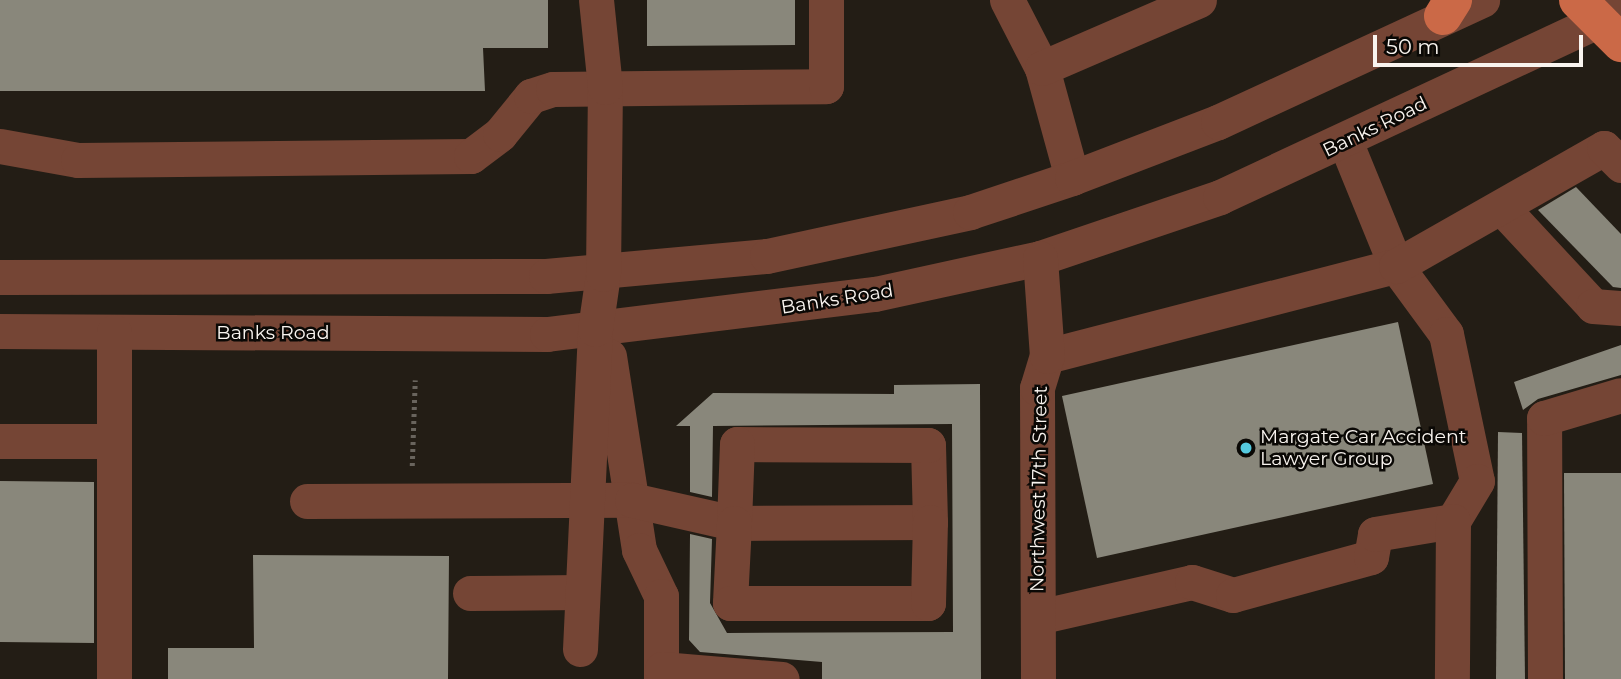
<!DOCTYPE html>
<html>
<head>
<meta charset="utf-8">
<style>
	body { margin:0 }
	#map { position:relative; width:1621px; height:679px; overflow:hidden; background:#231d15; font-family:Montserrat,sans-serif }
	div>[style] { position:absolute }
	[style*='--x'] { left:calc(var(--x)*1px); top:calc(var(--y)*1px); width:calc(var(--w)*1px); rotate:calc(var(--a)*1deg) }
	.building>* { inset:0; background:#89877b }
	.path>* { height:4.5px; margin-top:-2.25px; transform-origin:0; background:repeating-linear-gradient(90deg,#69645d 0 3.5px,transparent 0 7px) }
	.minor>* { height:35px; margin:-17.5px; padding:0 17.5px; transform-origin:17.5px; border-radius:17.5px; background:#754535 }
	.major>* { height:38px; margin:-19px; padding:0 19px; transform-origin:19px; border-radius:19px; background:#cb6947 }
	.dots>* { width:19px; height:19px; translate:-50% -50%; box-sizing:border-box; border:4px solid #0a0805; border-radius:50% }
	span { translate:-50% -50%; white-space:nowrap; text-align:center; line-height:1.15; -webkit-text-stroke:5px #0a0805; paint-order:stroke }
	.street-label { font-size:19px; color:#f9f4ef }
	.poi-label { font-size:19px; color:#f9f4ef }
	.left { translate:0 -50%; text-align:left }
	.scale { position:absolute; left:1373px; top:35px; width:210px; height:32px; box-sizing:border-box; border:4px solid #f9f4ef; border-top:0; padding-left:9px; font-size:21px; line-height:24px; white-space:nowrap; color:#f9f4ef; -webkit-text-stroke:5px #0a0805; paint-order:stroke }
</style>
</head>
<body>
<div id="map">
	<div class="building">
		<div style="clip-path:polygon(0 0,548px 0,548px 48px,483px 48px,485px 91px,0 91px)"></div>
		<div style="clip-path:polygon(647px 0,795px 0,795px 45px,647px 46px)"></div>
		<div style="clip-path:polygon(1576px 187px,1621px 234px,1621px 288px,1613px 287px,1538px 210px)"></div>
		<div style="clip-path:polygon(1398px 322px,1433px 484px,1097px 558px,1062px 396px)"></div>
		<div style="clip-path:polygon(1621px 345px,1621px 375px,1538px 399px,1523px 410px,1514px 382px)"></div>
		<div style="clip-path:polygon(980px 384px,981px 679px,822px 679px,822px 662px,700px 652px,689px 640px,690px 534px,712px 539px,710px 603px,727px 633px,953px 632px,952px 424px,713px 426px,712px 497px,690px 492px,690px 426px,676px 426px,713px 393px,894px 394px,894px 385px)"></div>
		<div style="clip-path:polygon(1498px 432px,1522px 433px,1525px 679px,1496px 679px)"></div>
		<div style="clip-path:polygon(1564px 473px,1621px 473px,1621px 679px,1565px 679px)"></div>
		<div style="clip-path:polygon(0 481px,94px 482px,94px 643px,0 642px)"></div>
		<div style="clip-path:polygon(253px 555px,449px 556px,448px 679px,168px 679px,168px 648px,254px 648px)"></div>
	</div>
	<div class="path">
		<div style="--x:412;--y:466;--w:86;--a:-88"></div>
	</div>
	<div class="minor">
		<div style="--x:1007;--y:0;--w:76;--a:62.8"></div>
		<div style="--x:1042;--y:68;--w:114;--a:74.7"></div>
		<div style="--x:1042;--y:68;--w:171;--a:-23.4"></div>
		<div style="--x:1345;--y:141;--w:135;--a:67.8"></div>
		<div style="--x:1396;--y:266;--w:84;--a:53.7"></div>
		<div style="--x:1446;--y:334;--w:150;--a:78.1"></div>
		<div style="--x:1477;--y:481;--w:47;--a:121"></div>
		<div style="--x:0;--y:146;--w:79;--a:10.2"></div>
		<div style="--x:78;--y:160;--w:393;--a:-0.6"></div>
		<div style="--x:471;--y:156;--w:36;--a:-37"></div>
		<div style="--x:500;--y:134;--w:49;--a:-50.8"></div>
		<div style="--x:531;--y:96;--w:23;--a:-18"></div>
		<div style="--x:553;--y:89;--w:273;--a:-0.6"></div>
		<div style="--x:826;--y:86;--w:86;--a:-90"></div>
		<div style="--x:1503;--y:209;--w:132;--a:47.1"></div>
		<div style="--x:1593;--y:306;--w:28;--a:4"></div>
		<div style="--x:0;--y:277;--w:546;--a:-0.1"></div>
		<div style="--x:546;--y:276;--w:222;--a:-5.2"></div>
		<div style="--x:767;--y:256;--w:208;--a:-12.2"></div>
		<div style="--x:970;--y:212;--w:108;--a:-18.4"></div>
		<div style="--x:1072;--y:178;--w:156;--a:-21"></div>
		<div style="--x:1218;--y:122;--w:291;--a:-24.8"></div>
		<div style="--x:0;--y:331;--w:547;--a:0.31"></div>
		<div style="--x:547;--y:334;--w:330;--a:-7"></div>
		<div style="--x:875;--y:294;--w:169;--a:-12.3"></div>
		<div style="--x:1040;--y:258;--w:190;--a:-18.7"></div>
		<div style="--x:1220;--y:197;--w:442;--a:-25"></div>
		<div style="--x:609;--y:356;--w:196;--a:81.2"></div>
		<div style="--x:639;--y:550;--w:51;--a:64.4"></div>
		<div style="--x:661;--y:596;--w:83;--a:90"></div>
		<div style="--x:1047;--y:356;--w:360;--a:-14.5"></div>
		<div style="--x:1396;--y:266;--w:239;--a:-29.6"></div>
		<div style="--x:1604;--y:148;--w:24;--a:45"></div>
		<div style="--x:0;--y:441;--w:111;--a:0"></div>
		<div style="--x:307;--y:501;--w:325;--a:-0.2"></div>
		<div style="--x:632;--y:500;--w:105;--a:12.7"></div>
		<div style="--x:734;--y:523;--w:196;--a:-0.3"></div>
		<div style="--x:930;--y:522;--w:77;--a:-91.5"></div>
		<div style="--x:928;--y:445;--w:191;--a:-179.7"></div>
		<div style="--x:737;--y:444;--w:79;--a:92.2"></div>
		<div style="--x:734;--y:523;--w:80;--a:92.9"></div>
		<div style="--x:730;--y:603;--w:198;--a:0"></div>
		<div style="--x:928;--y:603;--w:81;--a:-88.6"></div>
		<div style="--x:470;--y:593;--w:111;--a:-0.5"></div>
		<div style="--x:1038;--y:617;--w:158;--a:-12.8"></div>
		<div style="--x:1192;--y:582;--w:43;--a:17.6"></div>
		<div style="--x:1233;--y:595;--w:143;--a:-15.4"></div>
		<div style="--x:1371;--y:557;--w:23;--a:-80"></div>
		<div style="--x:1375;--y:534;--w:79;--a:-9.5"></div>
		<div style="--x:1453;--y:521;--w:158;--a:90.4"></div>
		<div style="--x:580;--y:649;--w:320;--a:-87.3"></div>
		<div style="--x:595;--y:329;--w:56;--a:-81.7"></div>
		<div style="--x:603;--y:274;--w:187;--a:-89.4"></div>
		<div style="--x:605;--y:87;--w:87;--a:-95.9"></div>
		<div style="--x:662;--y:669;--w:120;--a:4.8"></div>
		<div style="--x:114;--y:679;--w:347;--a:-90"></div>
		<div style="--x:1038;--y:679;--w:291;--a:-90.2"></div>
		<div style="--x:1037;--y:388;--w:34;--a:-73"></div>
		<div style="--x:1047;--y:356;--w:98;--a:-94.1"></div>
		<div style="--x:1545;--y:679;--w:261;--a:-90.2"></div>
		<div style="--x:1544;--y:418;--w:80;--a:-16.6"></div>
	</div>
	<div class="major">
		<div style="--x:1578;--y:0;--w:61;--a:45"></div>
		<div style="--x:1443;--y:16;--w:19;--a:-58"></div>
	</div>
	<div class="dots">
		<div style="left:1246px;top:448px;background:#55cadf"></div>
	</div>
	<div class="street-label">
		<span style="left:1375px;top:127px;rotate:-26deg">Banks Road</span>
		<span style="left:837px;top:299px;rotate:-9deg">Banks Road</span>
		<span style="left:273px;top:333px">Banks Road</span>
		<span style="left:1039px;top:489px;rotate:-89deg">Northwest 17th Street</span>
	</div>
	<div class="poi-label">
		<span class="left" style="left:1260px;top:448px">Margate Car Accident<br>Lawyer Group</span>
	</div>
	<div class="scale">50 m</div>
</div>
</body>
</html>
